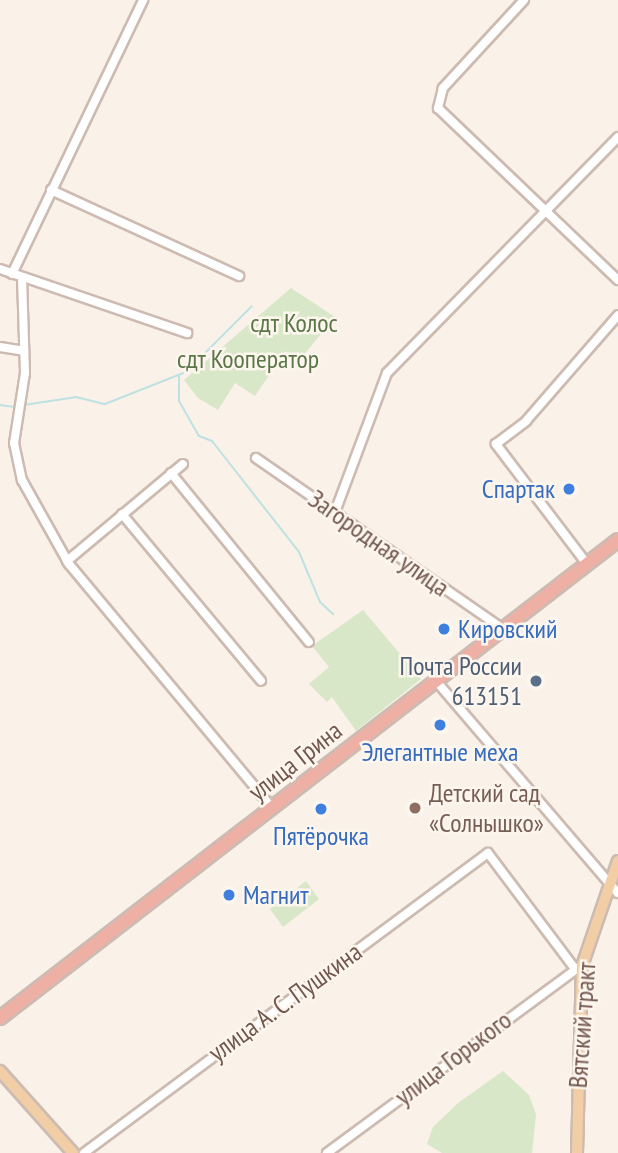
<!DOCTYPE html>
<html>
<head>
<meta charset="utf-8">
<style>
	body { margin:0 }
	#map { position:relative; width:618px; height:1153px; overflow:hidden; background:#faf1e8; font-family:"PT Sans Narrow",sans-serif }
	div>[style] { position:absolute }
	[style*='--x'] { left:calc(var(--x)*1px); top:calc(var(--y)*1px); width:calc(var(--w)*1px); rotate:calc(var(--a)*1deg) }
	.green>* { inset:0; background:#d8e7c8 }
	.stream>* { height:2px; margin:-1px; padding:0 1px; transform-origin:1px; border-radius:1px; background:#bee1e2 }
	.roads { filter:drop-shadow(2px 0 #cdbbb2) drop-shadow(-2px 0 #cdbbb2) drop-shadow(0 2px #cdbbb2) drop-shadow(0 -2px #cdbbb2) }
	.minor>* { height:8px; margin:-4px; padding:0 4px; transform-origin:4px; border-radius:4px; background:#fff }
	.major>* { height:10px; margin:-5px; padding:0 5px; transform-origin:5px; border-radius:5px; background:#f2cea7 }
	.highway>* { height:12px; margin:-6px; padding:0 6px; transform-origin:6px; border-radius:6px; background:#eeb0a5 }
	.dots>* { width:19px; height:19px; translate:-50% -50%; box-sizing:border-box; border:4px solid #fdf6ee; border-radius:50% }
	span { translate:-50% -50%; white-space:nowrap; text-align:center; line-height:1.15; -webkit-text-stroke:5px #fdf6ee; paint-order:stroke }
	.park-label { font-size:26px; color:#5b7748 }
	.shop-label { font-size:26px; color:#366cbe }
	.right { translate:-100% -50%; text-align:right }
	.left { translate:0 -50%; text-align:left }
	.street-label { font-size:26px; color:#72574e }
	.service-label { font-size:26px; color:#4e5e75 }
	.education-label { font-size:26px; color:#785e54 }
</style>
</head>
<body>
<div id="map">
	<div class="green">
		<div style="clip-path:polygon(291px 288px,335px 317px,298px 362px,285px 351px,255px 396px,235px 383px,218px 410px,198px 398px,184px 380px)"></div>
		<div style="clip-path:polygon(363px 610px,421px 679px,356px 731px,332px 697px,327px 702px,309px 684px,329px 667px,312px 646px)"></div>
		<div style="clip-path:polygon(306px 881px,319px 899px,283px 927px,270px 909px)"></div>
		<div style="clip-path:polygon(503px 1071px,529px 1095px,536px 1114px,532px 1153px,442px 1153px,427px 1144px,433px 1127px,458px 1103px)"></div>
	</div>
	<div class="stream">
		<div style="--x:179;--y:375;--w:26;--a:90"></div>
		<div style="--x:179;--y:401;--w:40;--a:60.3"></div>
		<div style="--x:199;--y:436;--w:14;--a:21"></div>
		<div style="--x:212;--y:441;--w:141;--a:51.9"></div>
		<div style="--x:299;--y:552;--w:54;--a:67.2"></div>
		<div style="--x:320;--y:602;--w:18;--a:43"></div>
		<div style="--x:0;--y:405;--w:15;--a:8"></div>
		<div style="--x:24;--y:405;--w:53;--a:-8.7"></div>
		<div style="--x:76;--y:397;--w:30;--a:14"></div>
		<div style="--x:105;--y:404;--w:87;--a:-21.6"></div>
		<div style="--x:186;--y:372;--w:93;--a:-45"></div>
	</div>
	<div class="roads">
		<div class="minor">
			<div style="--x:524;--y:0;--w:120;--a:132.6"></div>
			<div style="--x:443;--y:88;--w:21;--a:104"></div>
			<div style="--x:438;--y:108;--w:249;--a:43.7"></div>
			<div style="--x:51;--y:190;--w:207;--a:24.6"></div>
			<div style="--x:0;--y:269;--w:198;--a:18.9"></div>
			<div style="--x:12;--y:274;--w:304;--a:-64.4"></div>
			<div style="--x:22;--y:277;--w:96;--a:88.2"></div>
			<div style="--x:25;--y:373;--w:71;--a:98.9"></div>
			<div style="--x:14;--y:443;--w:38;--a:78"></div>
			<div style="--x:22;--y:480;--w:96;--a:60.8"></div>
			<div style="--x:69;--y:564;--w:317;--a:50.2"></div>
			<div style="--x:0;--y:347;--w:24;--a:9"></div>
			<div style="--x:256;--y:458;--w:300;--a:34.7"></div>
			<div style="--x:171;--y:473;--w:218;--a:50.8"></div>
			<div style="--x:335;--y:512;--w:148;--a:-69.5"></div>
			<div style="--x:387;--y:373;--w:330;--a:-45.6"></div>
			<div style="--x:122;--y:514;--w:217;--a:50.2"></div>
			<div style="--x:67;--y:561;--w:151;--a:-39.9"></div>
			<div style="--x:587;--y:564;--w:151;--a:-127.2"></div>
			<div style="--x:496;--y:444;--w:38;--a:-37"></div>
			<div style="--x:526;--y:421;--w:140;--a:-49"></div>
			<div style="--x:436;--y:681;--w:279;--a:49.4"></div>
			<div style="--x:84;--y:1153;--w:503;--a:-36.6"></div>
			<div style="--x:488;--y:853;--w:145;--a:53.1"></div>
			<div style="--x:327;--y:1153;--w:313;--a:-36.4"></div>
		</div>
		<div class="major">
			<div style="--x:0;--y:1071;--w:110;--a:48.3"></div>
			<div style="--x:577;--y:1153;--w:187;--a:-88.5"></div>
			<div style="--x:582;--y:966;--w:111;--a:-71.1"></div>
		</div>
		<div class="highway">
			<div style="--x:0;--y:1018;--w:781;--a:-37.72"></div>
		</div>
	</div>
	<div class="dots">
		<div style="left:569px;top:489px;background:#3f7fe0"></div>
		<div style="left:444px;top:629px;background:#3f7fe0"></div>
		<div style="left:536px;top:681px;background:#5c6f8a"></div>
		<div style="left:440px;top:725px;background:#3f7fe0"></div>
		<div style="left:415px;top:808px;background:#8d6e63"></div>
		<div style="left:321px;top:809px;background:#3f7fe0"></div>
		<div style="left:229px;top:895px;background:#3f7fe0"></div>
	</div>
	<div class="park-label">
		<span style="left:294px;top:323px">сдт Колос</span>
		<span style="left:248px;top:359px">сдт Кооператор</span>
	</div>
	<div class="shop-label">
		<span class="right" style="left:555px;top:489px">Спартак</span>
		<span class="left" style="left:458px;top:629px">Кировский</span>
		<span style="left:440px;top:752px">Элегантные меха</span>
		<span style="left:321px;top:836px">Пятёрочка</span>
		<span class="left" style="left:243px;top:895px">Магнит</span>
	</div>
	<div class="street-label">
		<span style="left:379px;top:543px;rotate:35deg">Загородная улица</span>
		<span style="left:295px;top:761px;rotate:-38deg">улица Грина</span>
		<span style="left:285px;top:1002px;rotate:-36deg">улица А. С. Пушкина</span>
		<span style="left:582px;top:1025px;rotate:-86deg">Вятский тракт</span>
		<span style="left:453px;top:1058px;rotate:-37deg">улица Горького</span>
	</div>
	<div class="service-label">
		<span class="right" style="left:522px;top:681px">Почта России<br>613151</span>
	</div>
	<div class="education-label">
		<span class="left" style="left:429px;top:808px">Детский сад<br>«Солнышко»</span>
	</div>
</div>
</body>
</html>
